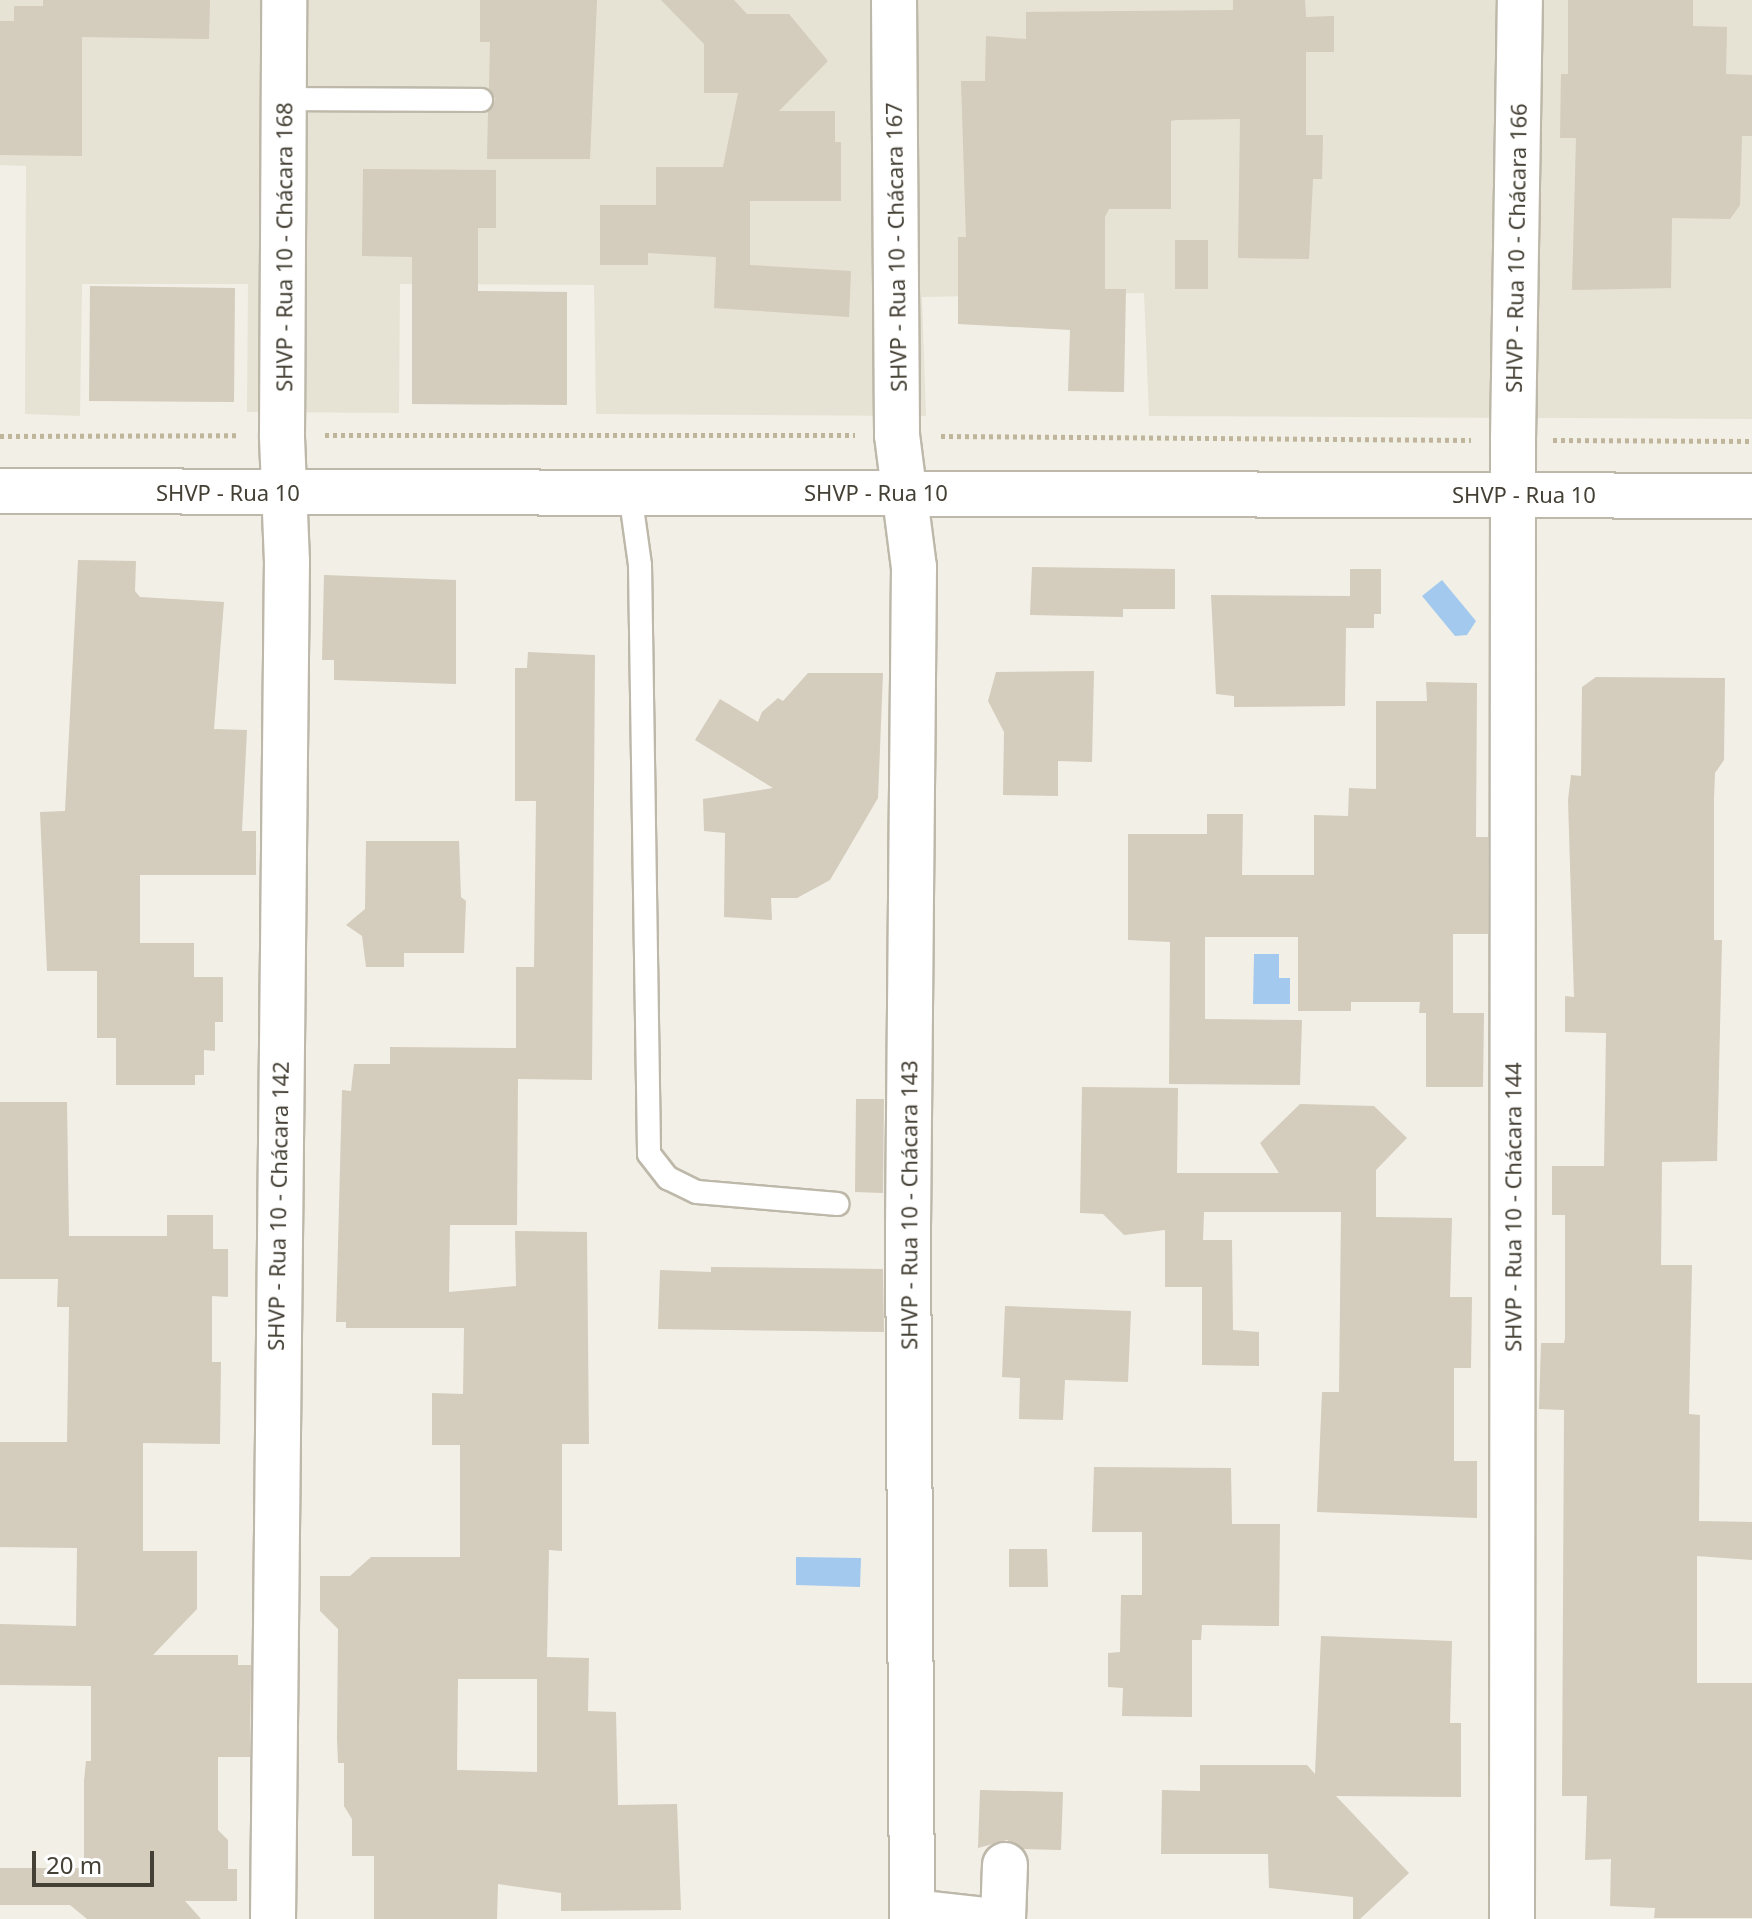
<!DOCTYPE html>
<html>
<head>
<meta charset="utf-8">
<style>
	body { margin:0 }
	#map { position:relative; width:1752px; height:1919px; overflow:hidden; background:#f2efe6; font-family:"Noto Sans",sans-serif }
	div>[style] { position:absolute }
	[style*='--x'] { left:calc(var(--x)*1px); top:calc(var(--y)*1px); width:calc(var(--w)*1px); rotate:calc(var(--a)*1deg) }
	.residential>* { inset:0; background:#e6e2d4 }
	.water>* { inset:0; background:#a3caee }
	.building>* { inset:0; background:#d4ccbc }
	.path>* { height:5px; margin-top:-2.5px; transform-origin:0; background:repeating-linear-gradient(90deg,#bfb59a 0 4px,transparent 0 8px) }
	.roads { filter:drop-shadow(2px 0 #bdb8a9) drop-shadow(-2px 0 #bdb8a9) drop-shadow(0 2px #bdb8a9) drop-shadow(0 -2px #bdb8a9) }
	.service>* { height:22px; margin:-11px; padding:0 11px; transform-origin:11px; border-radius:11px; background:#fff }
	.minor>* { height:44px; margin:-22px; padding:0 22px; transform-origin:22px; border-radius:22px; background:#fff }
	.tertiary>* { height:44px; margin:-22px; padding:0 22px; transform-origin:22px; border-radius:22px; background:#fff }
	span { translate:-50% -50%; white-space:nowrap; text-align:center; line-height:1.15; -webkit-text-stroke:8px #fff; paint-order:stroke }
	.street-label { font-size:22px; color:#454035 }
	.scale { position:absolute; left:32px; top:1851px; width:122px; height:36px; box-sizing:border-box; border:4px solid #454035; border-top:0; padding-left:10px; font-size:24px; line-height:28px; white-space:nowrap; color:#454035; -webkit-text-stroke:6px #fff; paint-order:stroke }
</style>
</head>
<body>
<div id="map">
	<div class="residential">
		<div style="clip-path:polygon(0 0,1752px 0,1752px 419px,1149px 416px,1144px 293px,922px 297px,926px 416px,596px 414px,594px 285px,400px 284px,399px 413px,247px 412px,248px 284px,82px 284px,80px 416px,25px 414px,26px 166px,0 165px)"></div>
	</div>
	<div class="water">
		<div style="clip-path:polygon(1442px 580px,1476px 621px,1467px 635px,1455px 636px,1422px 596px)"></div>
		<div style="clip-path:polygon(1254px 954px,1279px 954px,1279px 978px,1290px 978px,1290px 1004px,1253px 1004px)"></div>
		<div style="clip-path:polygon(796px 1557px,861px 1558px,860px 1587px,796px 1585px)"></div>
	</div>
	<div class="building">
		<div style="clip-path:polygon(43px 0,210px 0,209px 39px,82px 37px,82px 156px,0 155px,0 21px,14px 21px,14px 6px,43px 6px)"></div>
		<div style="clip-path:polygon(480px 0,597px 0,590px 159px,487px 159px,488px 112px,495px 99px,489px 88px,490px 42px,480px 42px)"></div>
		<div style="clip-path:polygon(661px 0,734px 0,747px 14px,789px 14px,828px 61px,779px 111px,835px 111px,835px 142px,841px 142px,841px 201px,750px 201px,750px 265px,851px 271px,849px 317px,714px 308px,716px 257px,648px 253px,648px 265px,600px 265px,600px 205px,656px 205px,656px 167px,723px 167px,738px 93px,704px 93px,704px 44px)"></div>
		<div style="clip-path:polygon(1233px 0,1305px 0,1306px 17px,1334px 16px,1334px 52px,1306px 52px,1306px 135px,1323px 135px,1322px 179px,1313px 179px,1309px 259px,1238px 258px,1240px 119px,1176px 120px,1171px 121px,1171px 209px,1109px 209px,1105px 217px,1105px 289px,1126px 289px,1124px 392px,1068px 391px,1070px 330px,958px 324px,958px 237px,966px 237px,961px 81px,985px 81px,986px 36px,1026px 39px,1026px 12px,1233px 10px)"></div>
		<div style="clip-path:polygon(1568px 0,1693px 0,1693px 26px,1727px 27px,1726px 74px,1752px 75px,1752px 136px,1742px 136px,1740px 205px,1730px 219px,1672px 218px,1671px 288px,1572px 290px,1576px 138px,1560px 138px,1561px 74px,1568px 74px)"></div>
		<div style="clip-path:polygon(363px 169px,496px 170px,496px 228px,478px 228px,478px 291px,567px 292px,567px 405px,412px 404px,412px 257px,362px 256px)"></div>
		<div style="clip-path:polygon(1175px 240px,1208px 240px,1208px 289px,1175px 289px)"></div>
		<div style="clip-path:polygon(90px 286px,235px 288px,234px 402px,89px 401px)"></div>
		<div style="clip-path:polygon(78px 560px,136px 561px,135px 591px,140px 597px,224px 602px,214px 729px,247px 730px,242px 831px,256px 831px,256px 875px,140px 875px,140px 943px,194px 943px,194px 977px,223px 977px,223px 1022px,215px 1022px,215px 1051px,204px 1050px,204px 1075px,195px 1075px,195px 1085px,116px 1085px,116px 1038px,97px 1038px,97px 971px,47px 971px,40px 812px,65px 811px)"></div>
		<div style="clip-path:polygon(1032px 567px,1175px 569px,1175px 609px,1123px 609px,1123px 617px,1030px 615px)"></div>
		<div style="clip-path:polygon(1350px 569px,1381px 569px,1381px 614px,1374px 614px,1374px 628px,1346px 628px,1345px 706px,1234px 707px,1234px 696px,1216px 694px,1211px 595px,1350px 596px)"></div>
		<div style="clip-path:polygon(324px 575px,456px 580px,456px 684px,334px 680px,334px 660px,322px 660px)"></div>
		<div style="clip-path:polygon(evenodd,528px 652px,595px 655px,592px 1080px,518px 1079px,517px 1225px,450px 1225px,449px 1292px,516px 1286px,515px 1231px,587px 1232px,589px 1444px,562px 1444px,562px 1551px,549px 1550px,547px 1657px,589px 1658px,588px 1711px,616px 1712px,618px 1805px,677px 1804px,681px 1910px,561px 1911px,561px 1893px,498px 1884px,497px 1919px,374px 1919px,374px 1856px,352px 1856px,352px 1819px,344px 1806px,344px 1763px,338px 1763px,337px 1739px,338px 1629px,320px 1611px,320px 1576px,350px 1576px,371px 1557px,460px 1557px,460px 1445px,432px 1445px,432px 1393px,463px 1394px,464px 1328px,346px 1328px,346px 1322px,336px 1322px,342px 1090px,351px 1091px,354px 1064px,390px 1064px,390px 1047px,516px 1048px,516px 967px,534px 967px,536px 801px,515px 801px,515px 668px,527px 668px,528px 652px,458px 1679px,537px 1679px,537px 1772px,457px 1770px,458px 1679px)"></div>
		<div style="clip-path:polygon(1094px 671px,1092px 762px,1058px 761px,1058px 796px,1003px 795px,1004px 732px,988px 701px,996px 672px)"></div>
		<div style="clip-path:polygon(808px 673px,883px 673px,878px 798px,830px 880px,797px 898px,771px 898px,772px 920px,724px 917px,725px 833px,704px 831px,703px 799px,773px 788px,695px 740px,720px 699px,758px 722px,762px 712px,778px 698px,783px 701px)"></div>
		<div style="clip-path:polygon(1596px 677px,1725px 678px,1724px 760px,1715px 773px,1714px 798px,1714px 940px,1722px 940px,1717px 1161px,1662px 1162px,1661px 1265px,1692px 1265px,1689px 1414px,1700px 1415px,1699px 1521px,1752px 1522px,1752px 1560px,1697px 1556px,1697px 1683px,1752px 1683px,1752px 1918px,1654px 1918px,1655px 1908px,1610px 1906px,1611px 1859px,1585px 1860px,1587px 1796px,1562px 1796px,1564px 1410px,1539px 1409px,1541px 1343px,1564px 1343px,1565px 1338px,1565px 1215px,1552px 1215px,1552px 1166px,1604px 1166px,1606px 1033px,1565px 1032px,1565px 996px,1574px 997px,1568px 800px,1571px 775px,1581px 776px,1582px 687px)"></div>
		<div style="clip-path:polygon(1426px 682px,1477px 683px,1476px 837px,1488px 837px,1488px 934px,1453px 934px,1453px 1013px,1484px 1013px,1483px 1087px,1426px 1087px,1426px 1013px,1419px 1013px,1420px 1002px,1351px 1002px,1351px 1011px,1298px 1011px,1298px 937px,1205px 937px,1205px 1019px,1302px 1020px,1300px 1085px,1169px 1084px,1170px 942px,1128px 940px,1128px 834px,1207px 834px,1207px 814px,1243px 814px,1242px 875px,1314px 875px,1314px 815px,1348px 816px,1349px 788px,1376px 789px,1376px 701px,1427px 701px)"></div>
		<div style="clip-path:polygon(366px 841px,459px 841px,461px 897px,466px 901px,464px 953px,404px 953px,404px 967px,366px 967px,362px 936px,346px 925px,365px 909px)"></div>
		<div style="clip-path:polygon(1082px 1087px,1178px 1088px,1177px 1173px,1279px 1173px,1260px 1143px,1300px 1104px,1374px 1106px,1407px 1138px,1376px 1170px,1376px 1217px,1452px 1218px,1450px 1297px,1472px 1297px,1471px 1368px,1454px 1368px,1454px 1461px,1477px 1461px,1477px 1518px,1317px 1512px,1322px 1392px,1339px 1392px,1341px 1212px,1204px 1212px,1203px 1240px,1232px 1240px,1233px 1330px,1259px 1332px,1259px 1366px,1202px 1365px,1202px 1287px,1165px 1287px,1165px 1230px,1124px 1235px,1103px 1214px,1080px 1213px)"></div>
		<div style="clip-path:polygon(856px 1099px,884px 1099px,883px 1193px,855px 1192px)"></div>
		<div style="clip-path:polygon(0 1102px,67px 1102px,69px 1236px,167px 1236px,167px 1215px,213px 1215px,213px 1249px,228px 1249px,228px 1297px,212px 1296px,212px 1362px,221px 1362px,220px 1444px,143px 1443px,143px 1551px,197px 1551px,197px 1609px,153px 1655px,238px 1655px,238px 1665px,251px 1665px,250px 1757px,218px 1757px,218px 1830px,228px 1840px,228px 1869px,237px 1869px,237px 1901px,185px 1901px,201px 1919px,87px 1919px,70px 1905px,0 1905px,0 1868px,84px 1868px,84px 1781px,86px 1761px,91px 1761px,91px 1686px,0 1685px,0 1624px,76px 1626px,77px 1548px,0 1547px,0 1442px,67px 1442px,69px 1307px,57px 1307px,58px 1279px,0 1279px)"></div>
		<div style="clip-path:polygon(711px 1267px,883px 1269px,884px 1332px,658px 1329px,660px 1270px,711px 1272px)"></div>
		<div style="clip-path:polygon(1005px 1306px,1131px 1311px,1128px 1382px,1065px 1380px,1063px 1420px,1019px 1419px,1020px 1378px,1002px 1377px)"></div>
		<div style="clip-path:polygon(1094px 1467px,1231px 1468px,1232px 1524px,1280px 1524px,1279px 1626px,1202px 1625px,1201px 1640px,1192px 1640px,1192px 1717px,1122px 1716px,1123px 1688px,1108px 1687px,1108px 1653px,1120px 1652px,1121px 1595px,1142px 1595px,1142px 1532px,1092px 1532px)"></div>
		<div style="clip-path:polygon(1009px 1549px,1047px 1549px,1048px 1587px,1009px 1587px)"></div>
		<div style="clip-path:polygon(1321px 1636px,1452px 1641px,1450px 1723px,1461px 1723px,1461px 1797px,1336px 1796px,1409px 1873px,1360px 1919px,1353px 1919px,1353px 1897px,1269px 1888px,1268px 1854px,1161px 1854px,1162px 1790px,1200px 1791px,1200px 1765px,1307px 1765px,1315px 1774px)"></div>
		<div style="clip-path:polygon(980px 1790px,1063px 1792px,1061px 1850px,1023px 1849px,1007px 1840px,978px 1848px)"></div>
	</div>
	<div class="path">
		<div style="--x:325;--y:435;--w:530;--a:0"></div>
		<div style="--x:0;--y:436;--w:239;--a:-0.2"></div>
		<div style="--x:941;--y:436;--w:530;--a:0.43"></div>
		<div style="--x:1553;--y:440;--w:199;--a:0.3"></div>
	</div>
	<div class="roads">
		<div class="service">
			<div style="--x:284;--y:99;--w:197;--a:0.3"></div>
			<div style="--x:630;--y:493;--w:73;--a:82.1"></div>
			<div style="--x:640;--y:565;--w:589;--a:89.12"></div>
			<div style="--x:649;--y:1154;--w:31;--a:52"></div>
			<div style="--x:668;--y:1178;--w:32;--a:26"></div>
			<div style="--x:697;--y:1192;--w:141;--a:4.9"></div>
		</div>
		<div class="minor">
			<div style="--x:894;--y:0;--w:435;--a:89.6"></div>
			<div style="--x:897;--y:435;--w:133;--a:82.7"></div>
			<div style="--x:914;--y:567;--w:659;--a:90.52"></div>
			<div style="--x:908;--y:1226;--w:693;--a:89.67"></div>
			<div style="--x:912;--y:1912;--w:66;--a:6.1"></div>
			<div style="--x:273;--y:1919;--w:1357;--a:-89.41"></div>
			<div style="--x:287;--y:562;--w:127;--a:-92.3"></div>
			<div style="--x:282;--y:435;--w:435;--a:-89.7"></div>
			<div style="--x:1003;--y:1919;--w:54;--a:-87.9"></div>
			<div style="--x:1512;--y:1919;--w:1479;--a:-89.96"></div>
			<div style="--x:1513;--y:440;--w:440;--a:-89.1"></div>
		</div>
		<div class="tertiary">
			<div style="--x:0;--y:491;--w:1752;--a:0.16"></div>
		</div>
	</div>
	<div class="street-label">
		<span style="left:284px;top:247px;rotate:-90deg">SHVP - Rua 10 - Chácara 168</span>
		<span style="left:896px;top:247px;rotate:-91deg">SHVP - Rua 10 - Chácara 167</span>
		<span style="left:1516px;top:248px;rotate:-89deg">SHVP - Rua 10 - Chácara 166</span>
		<span style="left:228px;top:493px">SHVP - Rua 10</span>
		<span style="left:876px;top:493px">SHVP - Rua 10</span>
		<span style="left:1524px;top:495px">SHVP - Rua 10</span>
		<span style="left:909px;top:1205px;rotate:-90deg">SHVP - Rua 10 - Chácara 143</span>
		<span style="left:278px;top:1206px;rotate:-89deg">SHVP - Rua 10 - Chácara 142</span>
		<span style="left:1513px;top:1207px;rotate:-90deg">SHVP - Rua 10 - Chácara 144</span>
	</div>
	<div class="scale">20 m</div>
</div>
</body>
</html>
